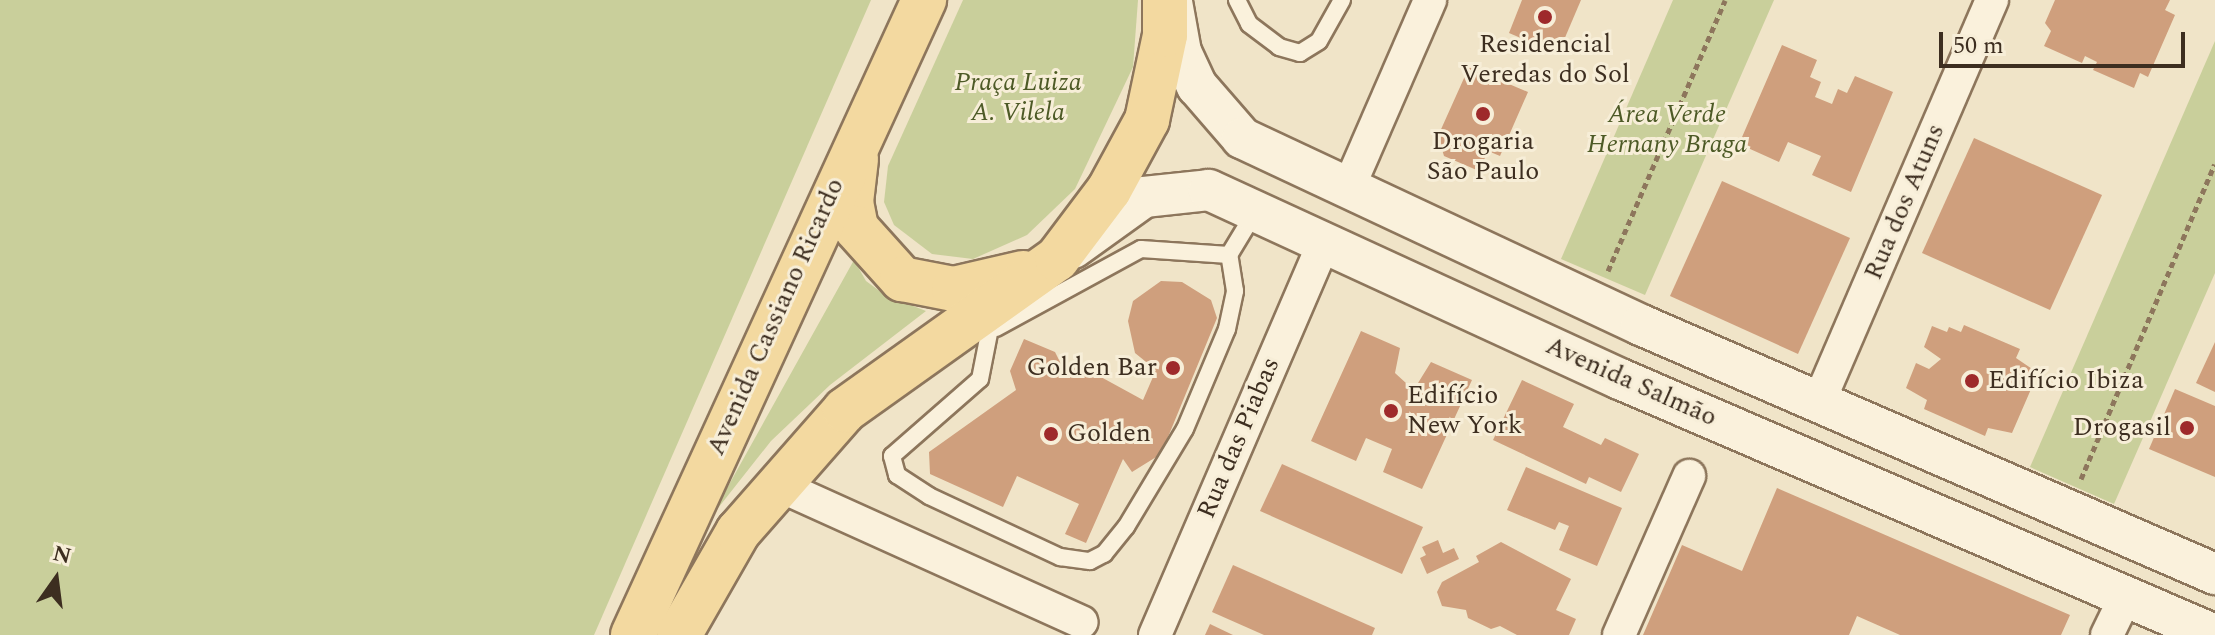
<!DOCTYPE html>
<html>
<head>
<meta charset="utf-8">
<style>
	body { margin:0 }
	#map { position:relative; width:2215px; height:635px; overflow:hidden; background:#f0e4c8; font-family:Spectral,serif }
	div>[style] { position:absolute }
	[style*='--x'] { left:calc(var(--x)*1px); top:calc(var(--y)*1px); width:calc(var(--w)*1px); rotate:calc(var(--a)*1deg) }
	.green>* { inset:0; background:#c9cf9b }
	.building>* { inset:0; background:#cf9f7d }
	.path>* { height:5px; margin-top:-2.5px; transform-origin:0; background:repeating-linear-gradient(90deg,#8d765c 0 6px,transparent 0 10px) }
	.roads { filter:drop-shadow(2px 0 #8d765c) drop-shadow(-2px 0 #8d765c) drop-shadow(0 2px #8d765c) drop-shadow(0 -2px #8d765c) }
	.service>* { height:16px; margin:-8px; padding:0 8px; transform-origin:8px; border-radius:8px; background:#faf1dc }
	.minor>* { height:32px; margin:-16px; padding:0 16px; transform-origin:16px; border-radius:16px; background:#faf1dc }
	.tertiary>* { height:40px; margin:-20px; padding:0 20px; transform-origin:20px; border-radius:20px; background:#faf1dc }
	.primary>* { height:44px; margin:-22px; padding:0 22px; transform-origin:22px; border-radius:22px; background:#f3d9a0 }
	.dots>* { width:22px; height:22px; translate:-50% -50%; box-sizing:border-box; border:4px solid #f7eed8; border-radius:50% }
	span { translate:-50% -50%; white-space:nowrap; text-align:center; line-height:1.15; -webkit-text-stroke:6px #f7eed8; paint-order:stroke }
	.poi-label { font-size:26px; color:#3d2e20 }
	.right { translate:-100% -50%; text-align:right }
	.left { translate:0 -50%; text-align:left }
	.park-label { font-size:26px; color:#4d5a26; font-style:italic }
	.street-label { font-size:26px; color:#3d2e20 }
	.north { position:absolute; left:16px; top:539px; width:80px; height:80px; -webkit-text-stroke:6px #f7eed8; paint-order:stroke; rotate:14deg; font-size:22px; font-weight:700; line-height:32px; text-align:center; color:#3d2e20 }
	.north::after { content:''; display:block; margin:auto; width:28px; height:36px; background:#3d2e20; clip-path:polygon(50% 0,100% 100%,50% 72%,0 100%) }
	.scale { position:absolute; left:1939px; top:32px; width:246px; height:36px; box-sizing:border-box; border:4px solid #3d2e20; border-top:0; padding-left:10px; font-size:24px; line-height:28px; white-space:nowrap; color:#3d2e20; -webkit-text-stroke:6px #f7eed8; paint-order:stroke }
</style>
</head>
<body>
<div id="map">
	<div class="green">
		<div style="clip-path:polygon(0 0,871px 0,594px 635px,0 635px)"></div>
		<div style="clip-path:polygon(963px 0,1138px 0,1133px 67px,1075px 189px,1027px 235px,973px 259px,932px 254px,894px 225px,884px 202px,888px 166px)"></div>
		<div style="clip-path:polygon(1673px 0,1774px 0,1645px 295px,1561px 259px)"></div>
		<div style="clip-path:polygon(2215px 41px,2215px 273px,2114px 504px,2030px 467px)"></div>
		<div style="clip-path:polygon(854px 260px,866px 281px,885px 295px,926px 311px,830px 385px,771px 441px,711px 517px)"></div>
	</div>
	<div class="building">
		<div style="clip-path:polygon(1522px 0,1581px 0,1558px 54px,1509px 33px)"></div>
		<div style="clip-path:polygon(2055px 0,2170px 0,2165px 10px,2175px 15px,2148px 77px,2140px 73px,2134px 88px,2093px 70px,2097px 62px,2085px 56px,2082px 63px,2044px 46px,2051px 31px,2045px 23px)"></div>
		<div style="clip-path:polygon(1782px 45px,1817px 60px,1810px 77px,1821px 82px,1815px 97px,1832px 104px,1838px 89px,1847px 93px,1855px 76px,1893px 92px,1851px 192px,1812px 175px,1821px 156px,1788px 142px,1779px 162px,1739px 144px)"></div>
		<div style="clip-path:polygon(1469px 67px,1528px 92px,1500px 156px,1488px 151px,1479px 171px,1444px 156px,1438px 136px)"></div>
		<div style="clip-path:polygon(1974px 138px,2102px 195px,2050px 310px,1922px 253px)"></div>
		<div style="clip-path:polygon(1722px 181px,1850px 238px,1798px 354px,1670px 296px)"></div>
		<div style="clip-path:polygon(1161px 281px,1182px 282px,1211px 300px,1217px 318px,1161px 454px,1132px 472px,1123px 459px,1086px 543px,1065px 534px,1079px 504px,1017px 476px,1003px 507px,930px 474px,929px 452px,1016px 390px,1010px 371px,1024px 339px,1055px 352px,1065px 372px,1079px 365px,1143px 400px,1156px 370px,1135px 353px,1128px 321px,1133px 301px)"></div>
		<div style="clip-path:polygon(1964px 325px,2020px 349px,2016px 358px,2038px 373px,2012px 433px,1988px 428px,1985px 436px,1924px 409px,1927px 400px,1906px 388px,1916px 363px,1929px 369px,1941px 359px,1924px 347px,1932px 326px,1947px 332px,1949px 327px,1961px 332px)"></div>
		<div style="clip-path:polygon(1361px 331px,1400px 348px,1395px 373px,1407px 384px,1418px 383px,1431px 362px,1472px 380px,1422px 489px,1383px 472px,1392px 449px,1366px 438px,1356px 461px,1311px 441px)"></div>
		<div style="clip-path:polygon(2215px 342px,2215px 392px,2196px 383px)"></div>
		<div style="clip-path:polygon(1522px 380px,1574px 404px,1563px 427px,1601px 445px,1605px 438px,1639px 454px,1621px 492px,1589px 477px,1586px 484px,1493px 440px)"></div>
		<div style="clip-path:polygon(2175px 389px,2215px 406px,2215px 477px,2149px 449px)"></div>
		<div style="clip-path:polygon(1282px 464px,1423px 527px,1402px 574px,1260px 511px)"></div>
		<div style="clip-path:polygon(1526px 467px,1622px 508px,1597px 566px,1559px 550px,1569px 526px,1559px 522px,1555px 530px,1507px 510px)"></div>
		<div style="clip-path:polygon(1777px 488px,2070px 615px,2061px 635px,1900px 635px,1857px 616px,1849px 635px,1643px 635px,1682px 545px,1742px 571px)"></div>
		<div style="clip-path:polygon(1438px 540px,1443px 553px,1454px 548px,1459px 559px,1427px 574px,1420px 558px,1426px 555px,1422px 547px)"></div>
		<div style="clip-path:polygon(1501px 542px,1571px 579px,1556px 610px,1576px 619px,1569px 635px,1517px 635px,1500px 626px,1491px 629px,1468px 618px,1466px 610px,1442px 606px,1437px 592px,1442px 582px,1479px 562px,1476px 556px)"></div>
		<div style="clip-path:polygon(1233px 565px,1375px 628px,1372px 635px,1264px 635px,1212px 612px)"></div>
		<div style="clip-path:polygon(1210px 624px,1233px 635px,1205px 635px)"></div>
	</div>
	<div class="path">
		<div style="--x:1608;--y:271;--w:295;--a:-66.6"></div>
		<div style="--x:2081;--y:479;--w:342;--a:-67"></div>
	</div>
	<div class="roads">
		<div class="service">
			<div style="--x:1237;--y:0;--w:27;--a:63"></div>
			<div style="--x:1249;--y:24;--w:38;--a:37"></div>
			<div style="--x:1279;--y:47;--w:22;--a:16"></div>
			<div style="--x:1300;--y:53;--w:22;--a:-32"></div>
			<div style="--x:1319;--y:41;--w:47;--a:-60.7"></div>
			<div style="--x:993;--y:313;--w:67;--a:101.1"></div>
			<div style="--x:980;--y:379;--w:117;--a:138.8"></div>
			<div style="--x:892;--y:456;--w:20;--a:75"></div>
			<div style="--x:897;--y:475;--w:38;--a:33"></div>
			<div style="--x:929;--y:496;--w:145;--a:25"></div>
			<div style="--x:1060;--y:557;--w:30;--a:8"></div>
			<div style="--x:1090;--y:561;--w:16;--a:-27"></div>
			<div style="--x:1104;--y:554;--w:35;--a:-51"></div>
			<div style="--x:1126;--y:527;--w:114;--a:-59"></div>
			<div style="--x:1185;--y:429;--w:108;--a:-67.2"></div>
			<div style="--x:1227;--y:329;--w:39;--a:-78"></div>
			<div style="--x:1235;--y:291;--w:36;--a:-99"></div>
			<div style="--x:996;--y:328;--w:165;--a:-28.6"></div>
			<div style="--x:1141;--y:249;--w:88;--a:3.9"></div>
			<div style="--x:1229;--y:255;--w:50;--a:-58.8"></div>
		</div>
		<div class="minor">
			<div style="--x:1348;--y:189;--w:206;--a:-66.5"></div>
			<div style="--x:1818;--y:404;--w:440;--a:-66.7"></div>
			<div style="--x:778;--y:485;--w:333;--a:24.3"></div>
			<div style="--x:1155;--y:635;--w:428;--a:-66.7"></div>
			<div style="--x:1619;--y:635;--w:174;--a:-66.2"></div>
			<div style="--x:2107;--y:635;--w:41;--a:-64.1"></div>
		</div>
		<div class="tertiary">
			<div style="--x:1172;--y:2;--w:51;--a:79.8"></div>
			<div style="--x:1181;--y:52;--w:38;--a:65"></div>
			<div style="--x:1197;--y:86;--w:69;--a:49.1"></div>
			<div style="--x:1242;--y:138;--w:441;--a:25.1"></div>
			<div style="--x:1641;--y:325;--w:626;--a:23.45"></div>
			<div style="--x:1073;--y:248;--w:87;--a:-35.7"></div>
			<div style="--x:1144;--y:197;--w:65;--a:-6.1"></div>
			<div style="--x:1209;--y:190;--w:452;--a:24.7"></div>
			<div style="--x:1620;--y:379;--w:648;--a:23.28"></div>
		</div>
		<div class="primary">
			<div style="--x:856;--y:159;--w:43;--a:96.6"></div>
			<div style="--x:851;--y:202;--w:26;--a:79"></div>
			<div style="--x:856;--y:228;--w:69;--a:48"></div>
			<div style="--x:902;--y:279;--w:53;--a:10.9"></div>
			<div style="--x:954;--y:289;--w:71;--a:-13.1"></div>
			<div style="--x:633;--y:635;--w:699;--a:-65.38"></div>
			<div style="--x:679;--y:635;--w:119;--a:-60.2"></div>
			<div style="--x:738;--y:532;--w:162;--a:-48.7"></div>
			<div style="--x:845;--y:410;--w:260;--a:-35.5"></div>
			<div style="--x:1057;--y:259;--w:86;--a:-53"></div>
			<div style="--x:1109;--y:190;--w:80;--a:-61.5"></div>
			<div style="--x:1147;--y:120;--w:87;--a:-78"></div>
			<div style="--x:1165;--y:35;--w:35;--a:-90"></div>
		</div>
	</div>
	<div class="dots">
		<div style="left:1545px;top:17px;background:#9e2a2b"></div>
		<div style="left:1483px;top:114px;background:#9e2a2b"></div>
		<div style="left:1173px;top:368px;background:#9e2a2b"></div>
		<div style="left:1972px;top:381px;background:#9e2a2b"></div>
		<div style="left:1391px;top:411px;background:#9e2a2b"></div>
		<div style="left:2187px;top:428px;background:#9e2a2b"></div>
		<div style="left:1051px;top:434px;background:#9e2a2b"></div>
	</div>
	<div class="poi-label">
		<span style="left:1545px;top:60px">Residencial<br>Veredas do Sol</span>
		<span style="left:1483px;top:157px">Drogaria<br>São Paulo</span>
		<span class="right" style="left:1157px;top:368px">Golden Bar</span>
		<span class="left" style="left:1988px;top:381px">Edifício Ibiza</span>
		<span class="left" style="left:1407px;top:411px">Edifício<br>New York</span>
		<span class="right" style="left:2171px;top:428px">Drogasil</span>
		<span class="left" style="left:1067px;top:434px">Golden</span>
	</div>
	<div class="park-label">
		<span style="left:1018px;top:98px">Praça Luiza<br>A. Vilela</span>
		<span style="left:1667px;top:130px">Área Verde<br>Hernany Braga</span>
	</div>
	<div class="street-label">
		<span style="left:1905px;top:202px;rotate:-67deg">Rua dos Atuns</span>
		<span style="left:776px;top:317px;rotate:-66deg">Avenida Cassiano Ricardo</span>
		<span style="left:1631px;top:382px;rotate:24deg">Avenida Salmão</span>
		<span style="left:1239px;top:438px;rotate:-67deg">Rua das Piabas</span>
	</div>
	<div class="north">N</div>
	<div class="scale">50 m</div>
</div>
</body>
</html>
